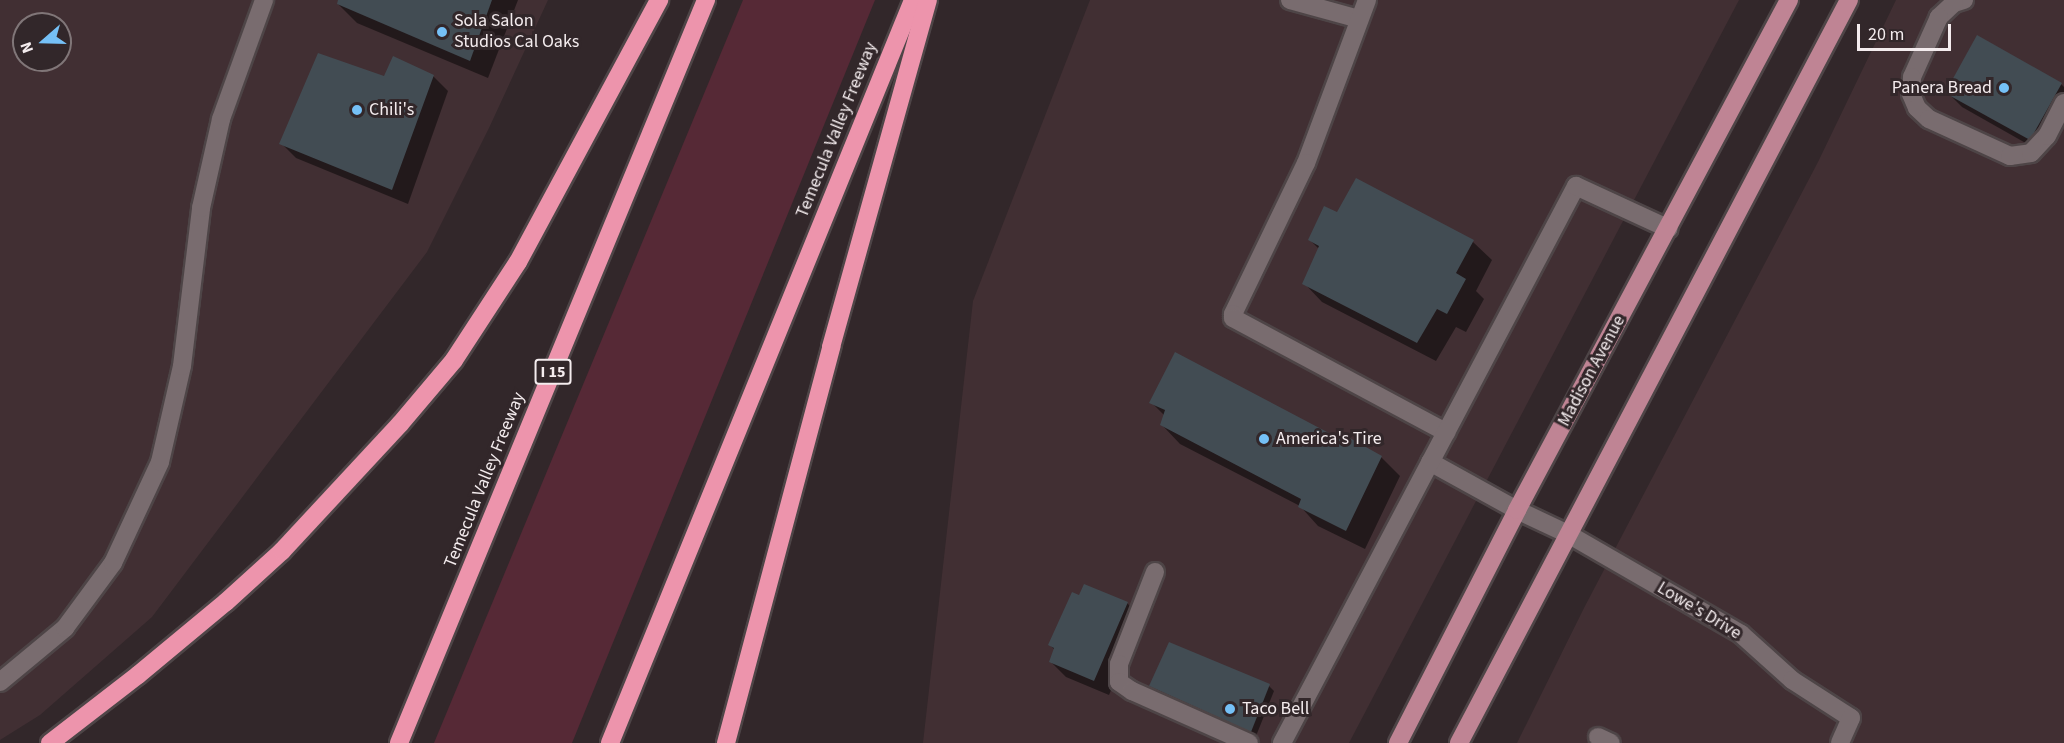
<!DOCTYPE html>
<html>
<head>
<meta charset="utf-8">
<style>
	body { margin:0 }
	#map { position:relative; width:2064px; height:743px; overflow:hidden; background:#32272a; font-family:"Source Sans 3",sans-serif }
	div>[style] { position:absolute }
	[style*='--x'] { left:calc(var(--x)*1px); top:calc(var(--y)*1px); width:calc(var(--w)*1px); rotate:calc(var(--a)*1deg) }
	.built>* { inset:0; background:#412f33 }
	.green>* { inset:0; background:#562936 }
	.shadow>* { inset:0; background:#0007 }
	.building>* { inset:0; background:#424c53 }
	.roads { filter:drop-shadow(2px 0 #4e4547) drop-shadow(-2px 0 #4e4547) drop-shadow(0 2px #4e4547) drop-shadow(0 -2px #4e4547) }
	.minor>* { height:18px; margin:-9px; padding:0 9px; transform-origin:9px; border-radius:9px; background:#796c6f }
	.major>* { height:18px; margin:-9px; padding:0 9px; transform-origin:9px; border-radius:9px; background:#bf8494 }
	.highway>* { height:18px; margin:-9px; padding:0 9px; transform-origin:9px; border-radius:9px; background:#ed94ac }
	.dots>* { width:16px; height:16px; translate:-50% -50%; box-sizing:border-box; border:3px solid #32272a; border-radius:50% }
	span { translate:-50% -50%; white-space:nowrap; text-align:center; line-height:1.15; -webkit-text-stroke:6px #32272a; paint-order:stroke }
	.shield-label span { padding:2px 4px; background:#32272a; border:2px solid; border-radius:4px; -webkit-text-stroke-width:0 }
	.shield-label { font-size:16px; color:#f4ecee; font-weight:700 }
	.poi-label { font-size:18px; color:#f4ecee }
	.left { translate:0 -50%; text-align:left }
	.right { translate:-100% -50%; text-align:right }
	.street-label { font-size:18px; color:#f4ecee }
	.north { position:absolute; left:12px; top:12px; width:60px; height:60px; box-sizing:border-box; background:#32272a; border:2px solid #807678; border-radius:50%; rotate:250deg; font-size:16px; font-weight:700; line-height:24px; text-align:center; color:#f4ecee }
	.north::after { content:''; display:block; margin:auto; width:21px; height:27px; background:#75c0f6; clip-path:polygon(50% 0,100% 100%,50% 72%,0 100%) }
	.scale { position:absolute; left:1857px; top:24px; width:94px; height:27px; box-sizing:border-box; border:3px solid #f4ecee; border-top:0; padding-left:8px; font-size:18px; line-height:21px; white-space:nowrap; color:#f4ecee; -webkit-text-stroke:4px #32272a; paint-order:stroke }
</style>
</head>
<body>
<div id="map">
	<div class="built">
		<div style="clip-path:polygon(evenodd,0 0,548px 0,489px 128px,427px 252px,152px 617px,40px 715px,0 740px,0 0,24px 24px,60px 24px,60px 60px,24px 60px,24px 24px)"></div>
		<div style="clip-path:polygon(1090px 0,1739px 0,1349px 743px,923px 743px,973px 301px)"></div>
		<div style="clip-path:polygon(1896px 0,2064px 0,2064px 743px,1517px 743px,1584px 608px,1818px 162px)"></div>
	</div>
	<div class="green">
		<div style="clip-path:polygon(743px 0,875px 0,572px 743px,434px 743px)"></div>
	</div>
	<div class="shadow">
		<div style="clip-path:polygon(340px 0,518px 0,488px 78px,357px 23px,338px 4px)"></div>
		<div style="clip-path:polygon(433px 76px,448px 91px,408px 204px,296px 158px,281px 143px,385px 78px)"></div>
		<div style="clip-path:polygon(2061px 84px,2064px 87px,2064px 121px,2045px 154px,1962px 107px,1947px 92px)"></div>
		<div style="clip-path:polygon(1357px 180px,1473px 242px,1492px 260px,1476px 291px,1484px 299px,1466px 332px,1456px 327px,1436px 361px,1322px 302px,1304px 283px,1319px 249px,1310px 240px,1338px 214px)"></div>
		<div style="clip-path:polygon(1151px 402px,1347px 444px,1381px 457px,1400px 476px,1365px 549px,1318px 526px,1300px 506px,1180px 444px,1162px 425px,1165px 416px)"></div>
		<div style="clip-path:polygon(1127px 603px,1142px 618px,1109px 695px,1066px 677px,1051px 662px,1055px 650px,1050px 645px)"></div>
		<div style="clip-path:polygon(1170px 644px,1269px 686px,1274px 691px,1256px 736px,1156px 690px,1151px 685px)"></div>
	</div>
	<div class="building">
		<div style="clip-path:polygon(338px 0,492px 0,470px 61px,337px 4px)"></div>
		<div style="clip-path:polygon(1977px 35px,2062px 83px,2030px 140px,1945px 93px)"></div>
		<div style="clip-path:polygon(318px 53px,384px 76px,393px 56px,434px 75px,392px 190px,279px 144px)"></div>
		<div style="clip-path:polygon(1356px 178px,1474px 240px,1456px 273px,1466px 279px,1447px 314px,1437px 309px,1417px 343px,1302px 284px,1319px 246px,1308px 240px,1324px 206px,1337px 212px)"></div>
		<div style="clip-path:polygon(1175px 352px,1346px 442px,1348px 437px,1382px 456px,1346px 531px,1298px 507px,1301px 499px,1160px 425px,1165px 410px,1149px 403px)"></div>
		<div style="clip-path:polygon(1084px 584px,1128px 602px,1094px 681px,1049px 662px,1054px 648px,1048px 645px,1072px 592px,1079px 595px)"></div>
		<div style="clip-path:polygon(1169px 642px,1270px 684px,1251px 732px,1149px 686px)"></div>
	</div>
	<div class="roads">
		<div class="minor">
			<div style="--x:1290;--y:0;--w:72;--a:15.4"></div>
			<div style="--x:1367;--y:0;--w:174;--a:110.5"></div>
			<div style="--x:1306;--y:163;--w:168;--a:115.8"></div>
			<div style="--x:1233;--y:314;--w:4;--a:90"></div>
			<div style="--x:1233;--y:318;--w:242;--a:28.2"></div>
			<div style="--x:1964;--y:0;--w:10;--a:163"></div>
			<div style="--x:1954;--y:3;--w:21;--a:137"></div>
			<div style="--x:1939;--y:17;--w:66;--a:114.2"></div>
			<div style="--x:1912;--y:77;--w:17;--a:93"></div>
			<div style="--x:1911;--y:94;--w:15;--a:67"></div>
			<div style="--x:1917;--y:108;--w:16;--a:43"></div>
			<div style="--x:1929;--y:119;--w:89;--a:24.6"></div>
			<div style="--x:2010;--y:156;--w:21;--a:-8"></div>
			<div style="--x:2031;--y:153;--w:23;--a:-47"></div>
			<div style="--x:2047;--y:136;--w:37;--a:-63"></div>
			<div style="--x:1430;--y:462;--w:99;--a:28.9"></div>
			<div style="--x:1517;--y:510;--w:56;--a:25.2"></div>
			<div style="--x:1568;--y:534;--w:200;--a:30"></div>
			<div style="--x:1741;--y:634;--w:69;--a:42"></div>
			<div style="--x:1792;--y:680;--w:70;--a:32.8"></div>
			<div style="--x:1851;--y:718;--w:27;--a:114"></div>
			<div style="--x:1155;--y:572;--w:99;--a:111.4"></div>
			<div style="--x:1119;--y:664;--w:18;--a:90"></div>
			<div style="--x:1119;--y:682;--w:16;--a:35"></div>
			<div style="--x:1132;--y:691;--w:128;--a:24"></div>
			<div style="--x:0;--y:682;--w:85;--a:-39.7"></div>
			<div style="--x:65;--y:628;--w:81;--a:-53.6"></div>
			<div style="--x:113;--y:563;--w:111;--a:-65"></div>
			<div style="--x:160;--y:462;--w:98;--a:-77.1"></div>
			<div style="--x:182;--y:366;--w:159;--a:-83.1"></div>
			<div style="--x:201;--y:208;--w:91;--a:-77.3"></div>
			<div style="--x:221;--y:119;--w:127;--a:-70.1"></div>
			<div style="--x:1598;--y:737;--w:14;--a:25"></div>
			<div style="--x:1282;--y:743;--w:630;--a:-62.17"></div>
			<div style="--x:1576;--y:186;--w:102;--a:24.8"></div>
		</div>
		<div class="major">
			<div style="--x:1398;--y:743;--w:262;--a:-62.9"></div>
			<div style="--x:1517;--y:510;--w:578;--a:-61.93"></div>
			<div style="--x:1459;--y:743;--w:839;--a:-62.31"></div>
		</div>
		<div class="highway">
			<div style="--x:50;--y:743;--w:111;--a:-37.7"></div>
			<div style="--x:138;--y:675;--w:114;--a:-39.7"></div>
			<div style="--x:226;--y:602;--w:76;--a:-42.3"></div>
			<div style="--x:282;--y:551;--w:173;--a:-47.1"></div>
			<div style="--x:400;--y:424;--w:84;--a:-49.8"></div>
			<div style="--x:454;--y:360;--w:117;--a:-56.9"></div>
			<div style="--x:518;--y:262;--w:298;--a:-61.7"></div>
			<div style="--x:399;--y:743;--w:804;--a:-67.55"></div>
			<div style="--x:610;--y:743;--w:802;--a:-67.81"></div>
			<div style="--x:726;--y:743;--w:410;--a:-75.1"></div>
			<div style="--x:831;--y:347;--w:360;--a:-74.4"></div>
		</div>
	</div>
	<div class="dots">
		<div style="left:442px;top:32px;background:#75c0f6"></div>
		<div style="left:2004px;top:88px;background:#75c0f6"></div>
		<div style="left:357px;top:110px;background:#75c0f6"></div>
		<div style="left:1264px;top:439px;background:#75c0f6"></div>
		<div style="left:1230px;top:709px;background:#75c0f6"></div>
	</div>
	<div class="shield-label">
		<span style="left:553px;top:372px">I 15</span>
	</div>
	<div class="poi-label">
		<span class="left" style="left:454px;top:32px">Sola Salon<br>Studios Cal Oaks</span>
		<span class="right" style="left:1992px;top:88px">Panera Bread</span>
		<span class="left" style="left:369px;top:110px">Chili's</span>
		<span class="left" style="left:1276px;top:439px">America's Tire</span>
		<span class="left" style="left:1242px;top:709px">Taco Bell</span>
	</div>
	<div class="street-label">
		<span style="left:837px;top:130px;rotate:-68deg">Temecula Valley Freeway</span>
		<span style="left:1592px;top:371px;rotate:-62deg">Madison Avenue</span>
		<span style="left:485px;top:480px;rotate:-68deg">Temecula Valley Freeway</span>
		<span style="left:1699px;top:611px;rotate:31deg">Lowe's Drive</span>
	</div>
	<div class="north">N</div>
	<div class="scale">20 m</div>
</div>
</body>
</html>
